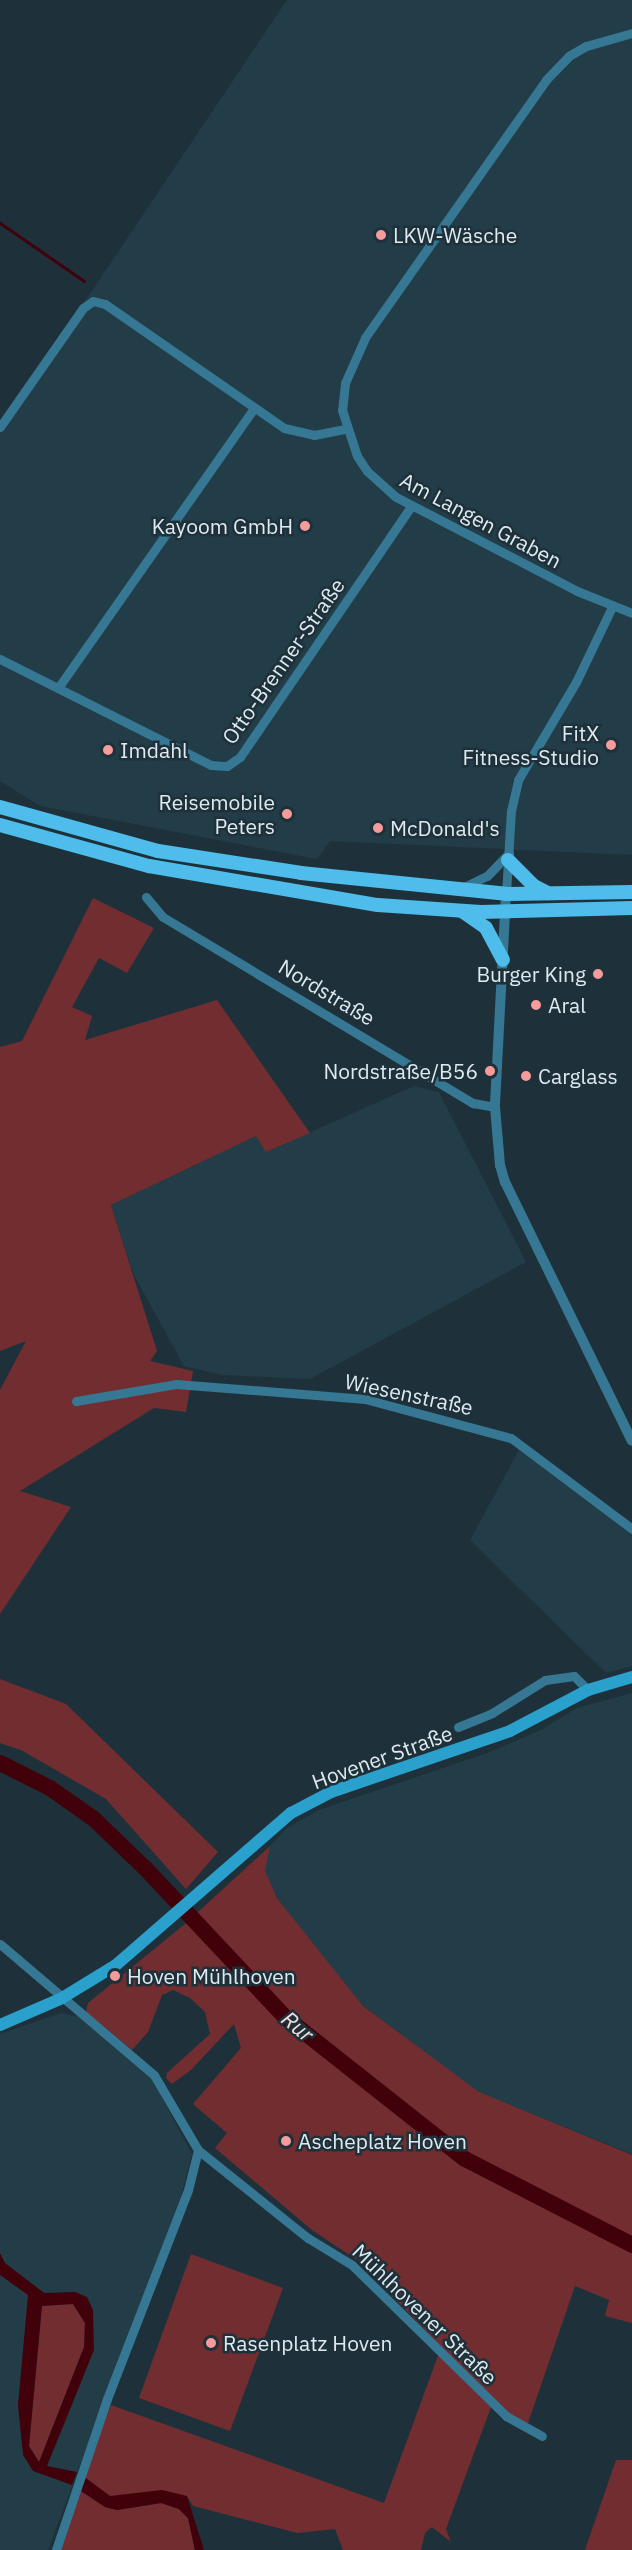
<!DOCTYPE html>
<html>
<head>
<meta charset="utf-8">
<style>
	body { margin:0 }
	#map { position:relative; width:632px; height:2550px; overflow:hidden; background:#1e313a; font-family:"IBM Plex Sans",sans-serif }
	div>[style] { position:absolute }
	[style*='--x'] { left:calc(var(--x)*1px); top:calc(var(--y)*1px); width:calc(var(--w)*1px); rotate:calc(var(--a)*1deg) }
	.built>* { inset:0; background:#223d48 }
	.green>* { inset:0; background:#722d31 }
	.water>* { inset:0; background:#40010b }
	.stream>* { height:3px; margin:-1.5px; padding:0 1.5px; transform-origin:1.5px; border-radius:1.5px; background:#40010b }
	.river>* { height:16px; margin:-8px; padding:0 8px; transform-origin:8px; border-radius:8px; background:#40010b }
	.minor>* { height:9px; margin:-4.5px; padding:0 4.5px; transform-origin:4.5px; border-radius:4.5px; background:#367793 }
	.tertiary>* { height:10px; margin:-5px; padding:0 5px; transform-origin:5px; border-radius:5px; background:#367793 }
	.secondary>* { height:12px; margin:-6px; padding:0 6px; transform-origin:6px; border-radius:6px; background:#2aa0cd }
	.primary>* { height:14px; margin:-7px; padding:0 7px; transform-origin:7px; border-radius:7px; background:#4ebdeb }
	.dots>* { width:16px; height:16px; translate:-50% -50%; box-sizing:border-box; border:3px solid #1e313a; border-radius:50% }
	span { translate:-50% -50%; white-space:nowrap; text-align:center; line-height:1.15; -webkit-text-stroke:5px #1e313a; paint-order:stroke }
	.poi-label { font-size:21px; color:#dfeaf0 }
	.left { translate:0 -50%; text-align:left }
	.right { translate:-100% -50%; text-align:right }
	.street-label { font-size:21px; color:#dfeaf0 }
	.water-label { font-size:22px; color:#f7dddc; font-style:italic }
</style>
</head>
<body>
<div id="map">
	<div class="built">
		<div style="clip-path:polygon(287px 0,632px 0,632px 855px,330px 841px,317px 859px,40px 806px,0 781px,0 428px)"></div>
		<div style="clip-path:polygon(414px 1086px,439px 1092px,526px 1262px,310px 1379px,222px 1375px,184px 1366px,134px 1275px,111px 1205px,256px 1136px,266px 1152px)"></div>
		<div style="clip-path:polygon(519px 1450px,632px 1534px,632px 1666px,606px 1673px,470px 1540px)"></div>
		<div style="clip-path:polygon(632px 1693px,632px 2154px,478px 2092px,362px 2005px,277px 1898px,264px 1870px,270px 1846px,287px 1828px,319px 1810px,490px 1752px,541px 1730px,577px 1708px)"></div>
		<div style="clip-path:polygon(61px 2013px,79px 2017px,151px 2077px,192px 2154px,181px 2197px,48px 2550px,0 2550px,0 2034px)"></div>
	</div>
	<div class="green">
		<div style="clip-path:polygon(93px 898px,154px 928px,127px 973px,99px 958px,72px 1007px,92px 1016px,85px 1040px,217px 1000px,310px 1133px,266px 1152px,256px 1136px,111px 1205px,157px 1351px,150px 1361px,193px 1371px,186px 1412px,154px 1408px,20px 1491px,71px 1507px,0 1614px,0 1390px,26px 1341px,0 1351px,0 1047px,22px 1041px)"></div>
		<div style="clip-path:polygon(0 1679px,66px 1704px,218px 1852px,186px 1889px,106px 1799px,21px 1750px,0 1743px)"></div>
		<div style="clip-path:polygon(270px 1846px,265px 1871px,277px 1898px,363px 2006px,479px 2092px,632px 2155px,632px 2323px,605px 2316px,609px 2300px,575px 2286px,528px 2423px,514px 2419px,494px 2401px,357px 2260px,312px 2230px,215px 2148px,227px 2133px,193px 2104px,241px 2048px,234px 2024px,191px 2070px,172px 2084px,166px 2078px,167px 2073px,210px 2034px,205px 2012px,190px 1998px,173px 1990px,162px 1995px,148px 2032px,132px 2050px,86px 2012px,88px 2003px,185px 1924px)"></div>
		<div style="clip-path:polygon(191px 2254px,283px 2288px,230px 2431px,139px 2398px)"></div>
		<div style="clip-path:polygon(73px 2304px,85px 2323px,84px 2347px,39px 2462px,29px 2446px,42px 2306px)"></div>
		<div style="clip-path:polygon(439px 2353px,491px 2407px,446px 2529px,451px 2542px,432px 2527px,425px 2533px,421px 2550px,343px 2550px,335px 2529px,297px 2533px,193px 2506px,187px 2496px,110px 2496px,83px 2476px,111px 2405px,384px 2503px)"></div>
		<div style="clip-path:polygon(616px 2460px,632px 2460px,632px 2550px,585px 2550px)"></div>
		<div style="clip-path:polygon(78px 2489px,105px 2507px,117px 2510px,161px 2503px,179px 2509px,188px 2518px,195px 2550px,58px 2550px)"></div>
	</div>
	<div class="water">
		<div style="clip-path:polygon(evenodd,0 2253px,5px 2263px,44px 2293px,75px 2292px,87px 2297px,93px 2310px,94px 2350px,47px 2466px,77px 2472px,72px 2485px,33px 2471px,23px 2455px,18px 2405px,28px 2295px,0 2275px,0 2253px,73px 2304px,85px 2323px,84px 2347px,39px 2462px,29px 2446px,42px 2306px,73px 2304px)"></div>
		<div style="clip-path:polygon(83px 2476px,110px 2496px,162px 2490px,187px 2496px,204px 2550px,195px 2550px,188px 2518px,179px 2509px,161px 2503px,117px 2510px,105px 2507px,78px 2489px)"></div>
	</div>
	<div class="stream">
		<div style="--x:0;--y:223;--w:102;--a:34.6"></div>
	</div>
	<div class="river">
		<div style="--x:0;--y:1763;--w:56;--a:26.6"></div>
		<div style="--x:50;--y:1788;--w:54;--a:35.2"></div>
		<div style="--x:94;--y:1819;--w:72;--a:43.9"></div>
		<div style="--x:146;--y:1869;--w:203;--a:46.8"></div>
		<div style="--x:285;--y:2017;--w:229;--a:38.3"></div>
		<div style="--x:465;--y:2159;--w:188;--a:27.2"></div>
	</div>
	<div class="minor">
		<div style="--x:632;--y:33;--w:48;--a:164.2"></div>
		<div style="--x:586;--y:46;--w:20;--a:150"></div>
		<div style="--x:569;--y:56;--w:33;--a:134"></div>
		<div style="--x:546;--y:80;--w:315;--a:125.1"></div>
		<div style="--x:365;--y:338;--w:49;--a:114"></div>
		<div style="--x:345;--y:383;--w:27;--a:96"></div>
		<div style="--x:342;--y:410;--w:48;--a:71.9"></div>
		<div style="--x:357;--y:456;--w:18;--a:56"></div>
		<div style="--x:367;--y:471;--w:39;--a:42"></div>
		<div style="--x:396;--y:497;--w:204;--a:27.4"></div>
		<div style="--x:577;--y:591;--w:59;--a:21.8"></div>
		<div style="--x:0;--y:427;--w:145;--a:-55.1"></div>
		<div style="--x:83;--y:308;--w:12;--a:-35"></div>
		<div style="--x:93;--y:301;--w:12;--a:14"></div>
		<div style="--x:105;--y:304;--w:218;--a:34.7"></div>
		<div style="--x:284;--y:428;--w:31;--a:13"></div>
		<div style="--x:314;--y:435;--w:32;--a:-11"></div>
		<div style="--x:0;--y:659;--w:236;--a:26.7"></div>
		<div style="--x:211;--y:765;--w:16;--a:4"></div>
		<div style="--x:227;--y:766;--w:16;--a:-35"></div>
		<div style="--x:240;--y:757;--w:304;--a:-55.7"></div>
		<div style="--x:58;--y:688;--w:340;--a:-55"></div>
		<div style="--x:464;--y:887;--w:25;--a:-26"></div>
		<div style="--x:487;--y:876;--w:32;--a:-46"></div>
		<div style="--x:506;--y:894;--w:83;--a:-86.6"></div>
		<div style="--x:511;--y:811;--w:32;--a:-77"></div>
		<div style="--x:518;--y:780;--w:114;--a:-59.4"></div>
		<div style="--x:576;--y:682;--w:83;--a:-64.4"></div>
		<div style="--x:146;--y:897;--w:26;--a:50"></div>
		<div style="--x:163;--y:917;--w:362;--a:31"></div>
		<div style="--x:473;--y:1103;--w:22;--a:10"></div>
		<div style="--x:76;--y:1401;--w:101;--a:-9.6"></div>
		<div style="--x:176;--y:1384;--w:190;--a:4.5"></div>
		<div style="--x:365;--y:1399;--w:151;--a:15"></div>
		<div style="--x:511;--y:1438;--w:151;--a:36.9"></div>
		<div style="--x:458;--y:1727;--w:37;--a:-22"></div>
		<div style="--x:492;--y:1713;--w:62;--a:-31.9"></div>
		<div style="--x:545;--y:1680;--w:29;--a:-8"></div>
		<div style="--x:574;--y:1676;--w:20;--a:45"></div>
		<div style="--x:0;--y:1944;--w:202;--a:40.4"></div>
		<div style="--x:154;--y:2075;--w:87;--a:59.6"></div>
		<div style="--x:198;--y:2150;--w:41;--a:104"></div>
		<div style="--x:188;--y:2190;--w:224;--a:111.2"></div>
		<div style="--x:107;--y:2399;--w:159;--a:108.7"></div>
		<div style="--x:198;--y:2150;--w:141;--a:38.7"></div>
		<div style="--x:308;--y:2238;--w:52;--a:31.5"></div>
		<div style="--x:352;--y:2265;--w:216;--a:44.4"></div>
		<div style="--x:506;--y:2416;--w:41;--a:29.1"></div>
	</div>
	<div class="tertiary">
		<div style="--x:506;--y:894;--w:213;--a:93"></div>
		<div style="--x:495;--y:1107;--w:58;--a:85.1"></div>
		<div style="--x:500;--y:1165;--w:18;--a:74"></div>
		<div style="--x:505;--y:1182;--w:288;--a:63.9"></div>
	</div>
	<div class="secondary">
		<div style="--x:0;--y:2025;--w:68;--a:-23.5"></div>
		<div style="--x:62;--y:1998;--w:63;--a:-31.4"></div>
		<div style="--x:116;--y:1965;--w:232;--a:-41"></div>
		<div style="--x:291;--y:1813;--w:45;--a:-27.7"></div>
		<div style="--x:331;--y:1792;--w:189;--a:-18.8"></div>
		<div style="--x:510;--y:1731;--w:88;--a:-27.7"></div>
		<div style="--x:588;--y:1690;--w:46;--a:-16.5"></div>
	</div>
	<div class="primary">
		<div style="--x:0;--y:807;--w:164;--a:15.6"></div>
		<div style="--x:158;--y:851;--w:145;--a:8.7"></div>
		<div style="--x:301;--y:873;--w:206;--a:5.8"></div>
		<div style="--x:506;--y:894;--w:126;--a:-0.9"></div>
		<div style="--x:0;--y:825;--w:155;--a:15.4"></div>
		<div style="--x:149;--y:866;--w:232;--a:9.7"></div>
		<div style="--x:378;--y:905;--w:103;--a:3.9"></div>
		<div style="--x:481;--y:912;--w:151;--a:-1.5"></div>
		<div style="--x:508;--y:860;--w:37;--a:45"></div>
		<div style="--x:534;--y:886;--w:16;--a:27"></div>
		<div style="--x:462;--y:911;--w:29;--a:35"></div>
		<div style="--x:486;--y:928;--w:36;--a:62"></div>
	</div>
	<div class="dots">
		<div style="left:381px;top:235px;background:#f59b9b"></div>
		<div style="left:305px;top:526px;background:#f59b9b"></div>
		<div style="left:611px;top:745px;background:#f59b9b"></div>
		<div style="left:108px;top:750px;background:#f59b9b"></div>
		<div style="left:287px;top:814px;background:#f59b9b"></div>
		<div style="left:378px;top:828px;background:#f59b9b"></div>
		<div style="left:598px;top:974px;background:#f59b9b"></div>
		<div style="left:536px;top:1005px;background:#f59b9b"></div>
		<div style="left:490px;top:1071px;background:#f59b9b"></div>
		<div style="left:526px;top:1076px;background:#f59b9b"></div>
		<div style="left:115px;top:1976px;background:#f59b9b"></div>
		<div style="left:286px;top:2141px;background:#f59b9b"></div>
		<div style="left:211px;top:2343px;background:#f59b9b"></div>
	</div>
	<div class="poi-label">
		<span class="left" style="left:393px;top:235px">LKW-Wäsche</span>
		<span class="right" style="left:293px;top:526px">Kayoom GmbH</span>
		<span class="right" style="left:599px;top:745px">FitX<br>Fitness-Studio</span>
		<span class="left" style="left:120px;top:750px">Imdahl</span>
		<span class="right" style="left:275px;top:814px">Reisemobile<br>Peters</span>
		<span class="left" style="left:390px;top:828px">McDonald's</span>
		<span class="right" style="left:586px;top:974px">Burger King</span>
		<span class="left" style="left:548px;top:1005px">Aral</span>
		<span class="right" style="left:478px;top:1071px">Nordstraße/B56</span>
		<span class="left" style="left:538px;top:1076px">Carglass</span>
		<span class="left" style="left:127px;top:1976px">Hoven Mühlhoven</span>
		<span class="left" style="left:298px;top:2141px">Ascheplatz Hoven</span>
		<span class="left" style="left:223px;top:2343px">Rasenplatz Hoven</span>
	</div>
	<div class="street-label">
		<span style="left:481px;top:520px;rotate:28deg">Am Langen Graben</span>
		<span style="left:283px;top:661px;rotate:-55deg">Otto-Brenner-Straße</span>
		<span style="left:327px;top:992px;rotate:31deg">Nordstraße</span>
		<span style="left:409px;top:1394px;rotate:12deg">Wiesenstraße</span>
		<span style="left:382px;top:1757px;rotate:-20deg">Hovener Straße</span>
		<span style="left:425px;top:2314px;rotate:44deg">Mühlhovener Straße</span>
	</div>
	<div class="water-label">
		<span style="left:298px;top:2026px;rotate:40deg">Rur</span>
	</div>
</div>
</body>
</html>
